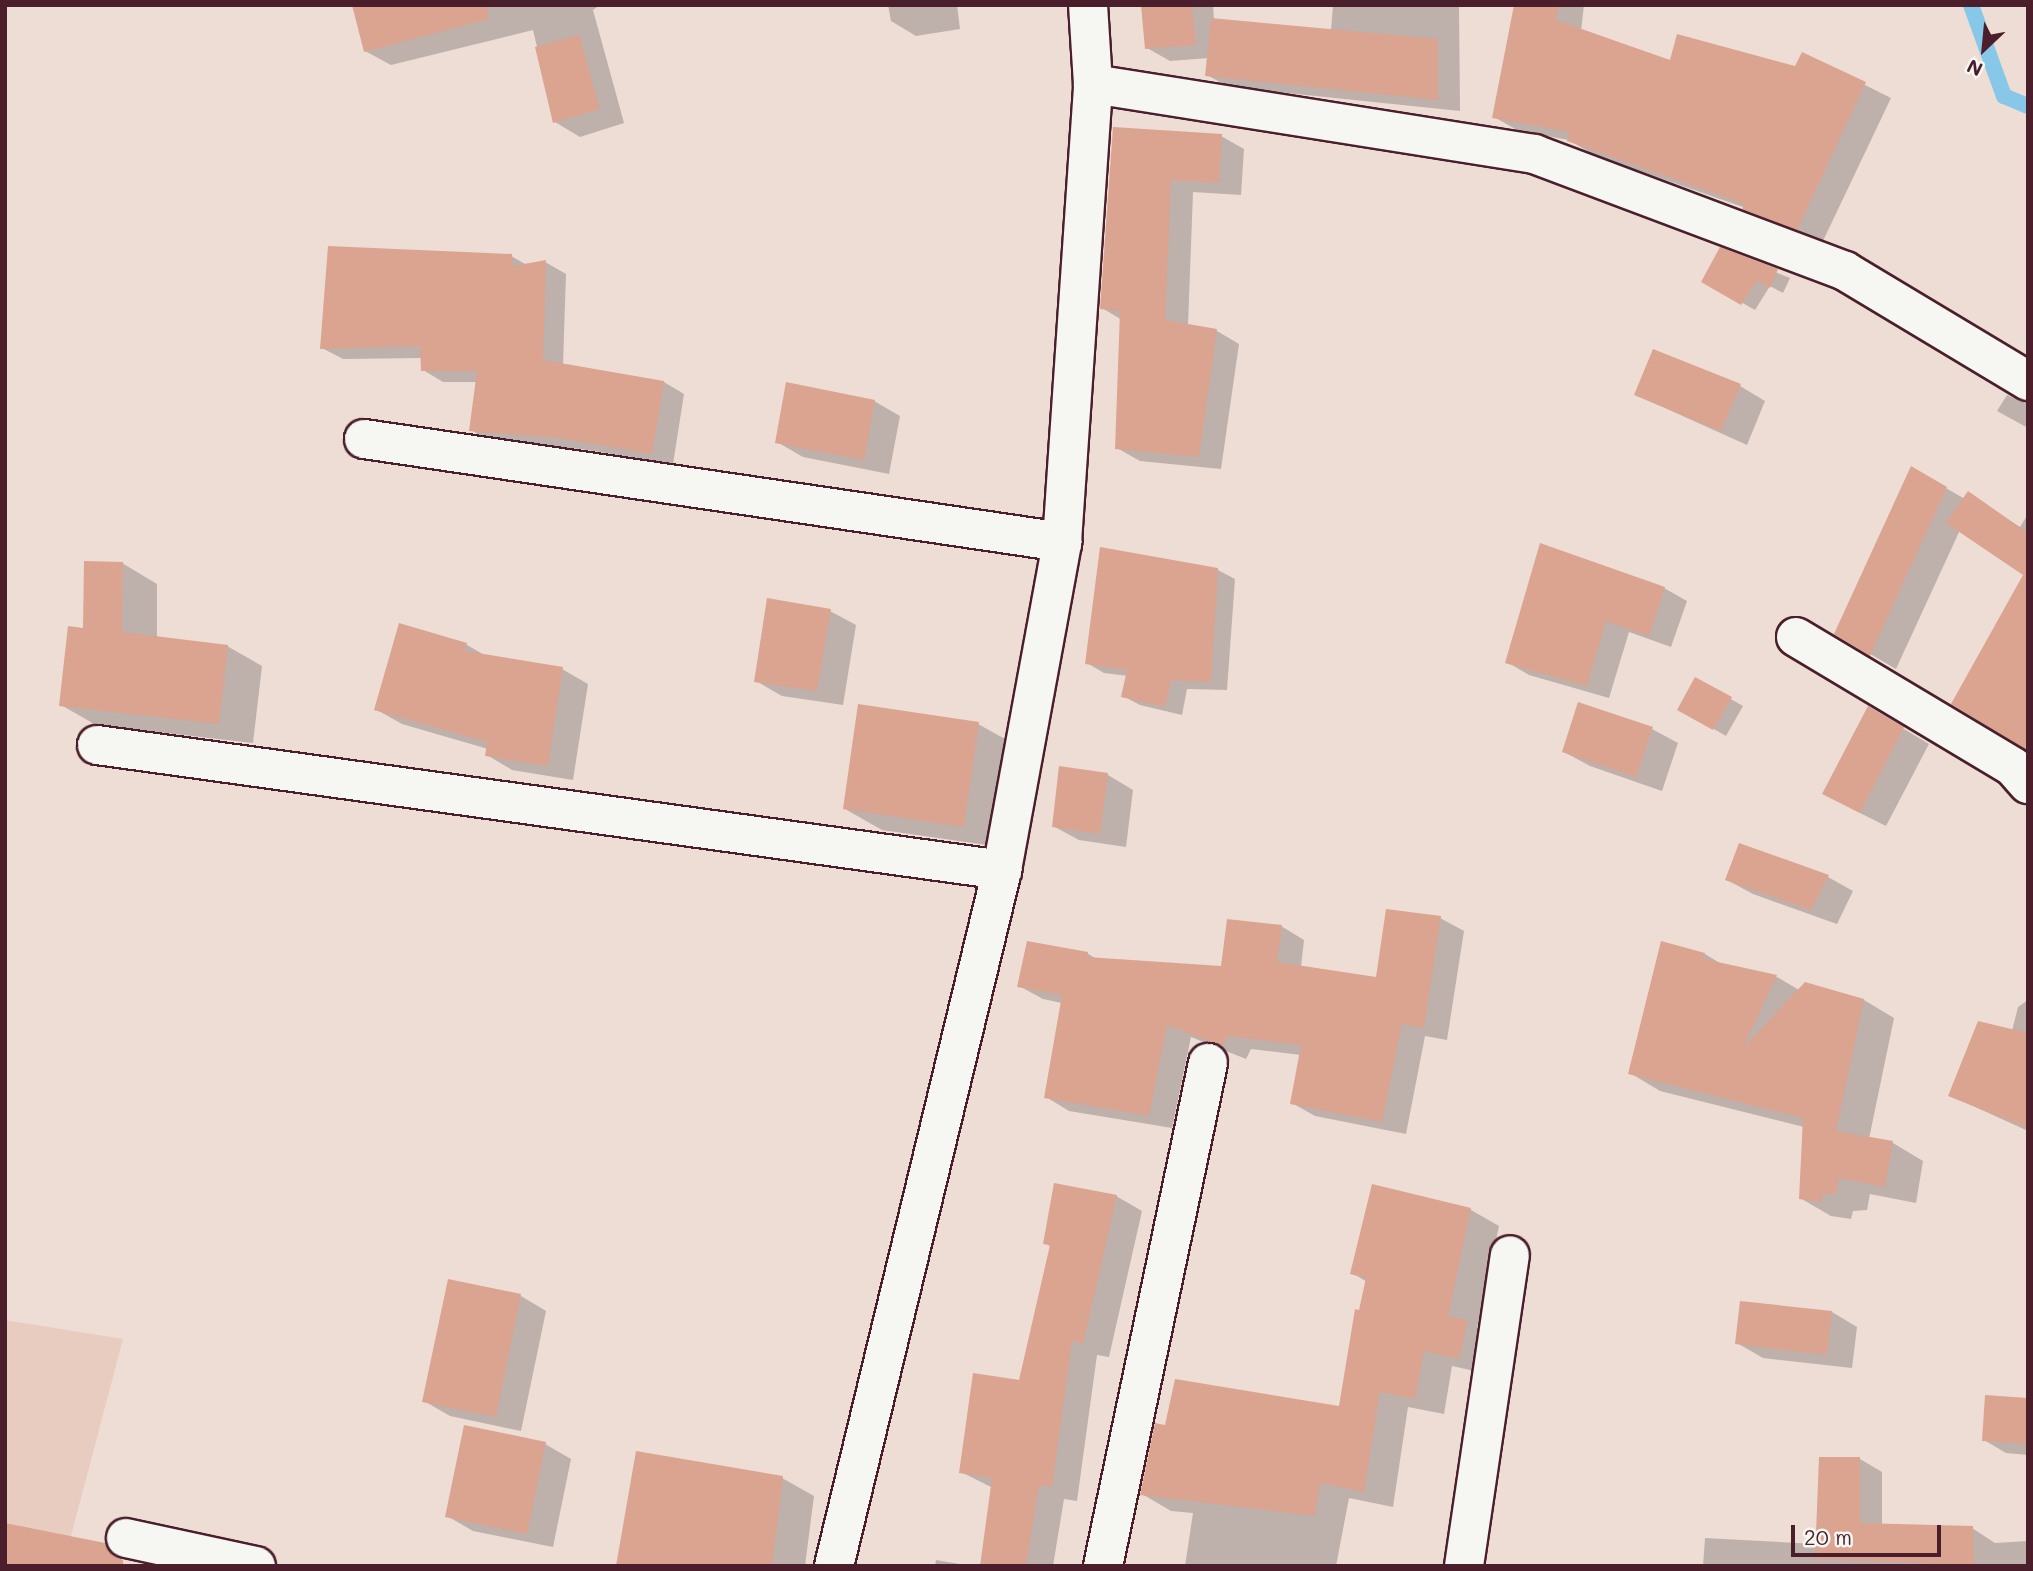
<!DOCTYPE html>
<html>
<head>
<meta charset="utf-8">
<style>
	body { margin:0 }
	#map { position:relative; width:2033px; height:1571px; overflow:hidden; background:#eeddd5; font-family:Mali,sans-serif }
	div>[style] { position:absolute }
	[style*='--x'] { left:calc(var(--x)*1px); top:calc(var(--y)*1px); width:calc(var(--w)*1px); rotate:calc(var(--a)*1deg) }
	.built>* { inset:0; background:#e8ccc0 }
	.shadow>* { inset:0; background:#0003 }
	.stream>* { height:16px; margin:-8px; padding:0 8px; transform-origin:8px; border-radius:8px; background:#87c7e8 }
	.building>* { inset:0; background:#daa490 }
	.roads { filter:drop-shadow(2px 0 #4a1f2b) drop-shadow(-2px 0 #4a1f2b) drop-shadow(0 2px #4a1f2b) drop-shadow(0 -2px #4a1f2b) }
	.street>* { height:38px; margin:-19px; padding:0 19px; transform-origin:19px; border-radius:19px; background:#f6f6f2 }
	span { translate:-50% -50%; white-space:nowrap; text-align:center; line-height:1.15; -webkit-text-stroke:5px #f6f6f2; paint-order:stroke }
	.frame { position:absolute; inset:0; border:7px solid #4a1f2b; pointer-events:none }
	.north { position:absolute; left:1949px; top:14px; width:70px; height:70px; -webkit-text-stroke:5px #f6f6f2; paint-order:stroke; rotate:206deg; font-size:19px; font-weight:700; line-height:28px; text-align:center; color:#4a1f2b }
	.north::after { content:''; display:block; margin:auto; width:24px; height:32px; background:#4a1f2b; clip-path:polygon(50% 0,100% 100%,50% 72%,0 100%) }
	.scale { position:absolute; left:1791px; top:1525px; width:150px; height:32px; box-sizing:border-box; border:4px solid #4a1f2b; border-top:0; padding-left:9px; font-size:21px; line-height:24px; white-space:nowrap; color:#4a1f2b; -webkit-text-stroke:5px #f6f6f2; paint-order:stroke }
</style>
</head>
<body>
<div id="map">
	<div class="built">
		<div style="clip-path:polygon(5px 1320px,123px 1339px,63px 1566px,5px 1566px)"></div>
	</div>
	<div class="shadow">
		<div style="clip-path:polygon(354px 5px,600px 5px,593px 10px,624px 123px,580px 137px,555px 122px,533px 30px,391px 65px,365px 51px)"></div>
		<div style="clip-path:polygon(888px 5px,957px 5px,960px 29px,916px 36px,891px 21px)"></div>
		<div style="clip-path:polygon(1143px 5px,1213px 5px,1214px 20px,1331px 31px,1333px 5px,1459px 5px,1460px 111px,1229px 87px,1207px 75px,1209px 58px,1170px 61px,1147px 48px)"></div>
		<div style="clip-path:polygon(1516px 5px,1584px 5px,1581px 31px,1671px 62px,1796px 68px,1803px 54px,1891px 98px,1822px 243px,1743px 207px,1594px 155px,1569px 140px,1519px 131px,1494px 117px)"></div>
		<div style="clip-path:polygon(1115px 129px,1221px 136px,1244px 149px,1241px 195px,1193px 192px,1188px 326px,1217px 331px,1239px 344px,1221px 469px,1140px 461px,1117px 448px,1122px 320px,1102px 308px)"></div>
		<div style="clip-path:polygon(1721px 250px,1790px 278px,1783px 293px,1770px 286px,1755px 310px,1703px 281px)"></div>
		<div style="clip-path:polygon(511px 256px,527px 265px,545px 262px,566px 274px,563px 366px,664px 382px,684px 394px,673px 464px,581px 449px,492px 442px,471px 430px,477px 382px,443px 382px,423px 370px,422px 358px,343px 359px,322px 348px)"></div>
		<div style="clip-path:polygon(1740px 386px,1765px 401px,1747px 445px,1636px 395px)"></div>
		<div style="clip-path:polygon(2007px 395px,2028px 404px,2028px 428px,1997px 411px)"></div>
		<div style="clip-path:polygon(874px 401px,900px 416px,889px 474px,803px 457px,777px 442px)"></div>
		<div style="clip-path:polygon(1937px 483px,1965px 499px,1968px 494px,2020px 527px,2028px 514px,2028px 749px,2025px 575px,1960px 530px,1896px 669px,1836px 634px)"></div>
		<div style="clip-path:polygon(122px 563px,157px 584px,157px 638px,227px 646px,262px 666px,253px 743px,96px 725px,61px 705px,85px 630px)"></div>
		<div style="clip-path:polygon(1218px 570px,1235px 579px,1227px 690px,1187px 689px,1182px 715px,1140px 705px,1123px 696px,1128px 676px,1104px 673px,1087px 663px)"></div>
		<div style="clip-path:polygon(1664px 588px,1687px 601px,1671px 647px,1629px 632px,1609px 698px,1529px 675px,1507px 662px)"></div>
		<div style="clip-path:polygon(830px 611px,856px 625px,843px 705px,782px 696px,756px 681px)"></div>
		<div style="clip-path:polygon(401px 625px,467px 645px,488px 657px,562px 669px,588px 684px,573px 780px,512px 770px,487px 755px,488px 749px,402px 724px,377px 710px)"></div>
		<div style="clip-path:polygon(1696px 679px,1743px 706px,1726px 736px,1679px 709px)"></div>
		<div style="clip-path:polygon(1869px 708px,1929px 744px,1886px 826px,1850px 808px)"></div>
		<div style="clip-path:polygon(978px 724px,1016px 745px,1001px 847px,882px 830px,845px 809px)"></div>
		<div style="clip-path:polygon(1652px 729px,1678px 743px,1662px 791px,1590px 766px,1564px 752px)"></div>
		<div style="clip-path:polygon(1061px 768px,1108px 775px,1133px 790px,1126px 847px,1079px 840px,1053px 826px)"></div>
		<div style="clip-path:polygon(1828px 877px,1853px 891px,1837px 924px,1753px 894px,1727px 880px)"></div>
		<div style="clip-path:polygon(1440px 918px,1464px 931px,1447px 1040px,1425px 1036px,1406px 1134px,1315px 1116px,1292px 1103px,1301px 1055px,1251px 1049px,1246px 1059px,1191px 1037px,1172px 1128px,1069px 1111px,1046px 1097px,1062px 1003px,1043px 999px,1019px 986px,1087px 953px,1098px 960px,1223px 967px,1281px 926px,1304px 940px,1301px 967px,1378px 980px)"></div>
		<div style="clip-path:polygon(1705px 954px,1723px 965px,1777px 977px,1799px 990px,1805px 984px,1864px 1000px,1894px 1018px,1869px 1139px,1893px 1143px,1923px 1161px,1916px 1203px,1870px 1194px,1867px 1210px,1853px 1211px,1851px 1219px,1831px 1216px,1800px 1198px,1804px 1127px,1660px 1091px,1630px 1073px)"></div>
		<div style="clip-path:polygon(2028px 1000px,2028px 1131px,1951px 1096px,2012px 1031px,2018px 1007px)"></div>
		<div style="clip-path:polygon(1374px 1187px,1471px 1210px,1499px 1226px,1477px 1328px,1496px 1338px,1488px 1374px,1452px 1366px,1444px 1414px,1408px 1407px,1393px 1507px,1349px 1498px,1336px 1566px,1185px 1566px,1193px 1513px,1171px 1511px,1142px 1494px,1167px 1427px,1341px 1408px,1367px 1282px,1352px 1273px)"></div>
		<div style="clip-path:polygon(1116px 1196px,1142px 1211px,1109px 1357px,1097px 1355px,1077px 1501px,1064px 1499px,1053px 1566px,982px 1566px,993px 1488px,961px 1472px,1020px 1382px,1051px 1247px,1045px 1243px)"></div>
		<div style="clip-path:polygon(521px 1296px,546px 1311px,521px 1431px,450px 1416px,424px 1401px)"></div>
		<div style="clip-path:polygon(1832px 1312px,1857px 1327px,1852px 1368px,1763px 1358px,1737px 1343px)"></div>
		<div style="clip-path:polygon(2028px 1400px,2028px 1455px,2006px 1453px,1984px 1440px)"></div>
		<div style="clip-path:polygon(545px 1444px,571px 1459px,553px 1547px,473px 1531px,447px 1516px)"></div>
		<div style="clip-path:polygon(1860px 1459px,1882px 1472px,1882px 1525px,1972px 1528px,1995px 1543px,2028px 1541px,2028px 1566px,1703px 1566px,1705px 1538px,1817px 1544px)"></div>
		<div style="clip-path:polygon(782px 1478px,814px 1496px,805px 1566px,618px 1566px)"></div>
		<div style="clip-path:polygon(936px 1560px,971px 1566px,935px 1566px)"></div>
	</div>
	<div class="stream">
		<div style="--x:1971;--y:5;--w:97;--a:70.1"></div>
		<div style="--x:2004;--y:96;--w:26;--a:23"></div>
	</div>
	<div class="building">
		<div style="clip-path:polygon(352px 5px,487px 5px,489px 19px,364px 52px)"></div>
		<div style="clip-path:polygon(1141px 5px,1192px 5px,1196px 45px,1145px 49px)"></div>
		<div style="clip-path:polygon(1514px 5px,1559px 5px,1556px 20px,1670px 60px,1677px 34px,1795px 66px,1802px 52px,1866px 82px,1797px 230px,1742px 209px,1745px 204px,1567px 141px,1570px 132px,1492px 118px)"></div>
		<div style="clip-path:polygon(1211px 18px,1438px 39px,1438px 100px,1205px 76px)"></div>
		<div style="clip-path:polygon(579px 35px,600px 109px,553px 123px,535px 47px)"></div>
		<div style="clip-path:polygon(1113px 127px,1222px 134px,1219px 183px,1171px 180px,1165px 320px,1217px 329px,1199px 457px,1115px 449px,1120px 311px,1100px 309px)"></div>
		<div style="clip-path:polygon(328px 246px,512px 254px,513px 266px,546px 260px,543px 360px,664px 381px,652px 454px,559px 438px,469px 431px,477px 371px,421px 371px,420px 346px,320px 349px)"></div>
		<div style="clip-path:polygon(1720px 247px,1778px 269px,1770px 288px,1757px 280px,1741px 305px,1701px 282px)"></div>
		<div style="clip-path:polygon(1653px 349px,1741px 384px,1721px 431px,1634px 395px)"></div>
		<div style="clip-path:polygon(786px 382px,875px 400px,864px 460px,775px 443px)"></div>
		<div style="clip-path:polygon(1911px 466px,1947px 487px,1870px 656px,1834px 634px)"></div>
		<div style="clip-path:polygon(1968px 491px,2028px 533px,2028px 751px,1951px 704px,2023px 575px,1946px 523px)"></div>
		<div style="clip-path:polygon(1540px 543px,1665px 587px,1649px 636px,1606px 621px,1587px 686px,1505px 663px)"></div>
		<div style="clip-path:polygon(1100px 547px,1218px 568px,1211px 682px,1171px 680px,1165px 707px,1121px 697px,1127px 670px,1085px 664px)"></div>
		<div style="clip-path:polygon(84px 561px,123px 562px,122px 632px,228px 645px,219px 724px,59px 706px,68px 626px,83px 628px)"></div>
		<div style="clip-path:polygon(767px 598px,831px 609px,817px 691px,754px 682px)"></div>
		<div style="clip-path:polygon(399px 623px,467px 643px,465px 651px,563px 667px,548px 766px,485px 756px,487px 742px,374px 710px)"></div>
		<div style="clip-path:polygon(1695px 677px,1732px 697px,1713px 730px,1677px 710px)"></div>
		<div style="clip-path:polygon(1578px 702px,1653px 727px,1636px 777px,1562px 752px)"></div>
		<div style="clip-path:polygon(858px 704px,979px 722px,964px 827px,843px 809px)"></div>
		<div style="clip-path:polygon(1868px 706px,1904px 727px,1860px 813px,1822px 794px)"></div>
		<div style="clip-path:polygon(1059px 766px,1108px 773px,1100px 834px,1052px 827px)"></div>
		<div style="clip-path:polygon(1739px 843px,1829px 875px,1811px 910px,1725px 880px)"></div>
		<div style="clip-path:polygon(1386px 909px,1441px 916px,1424px 1028px,1402px 1024px,1382px 1122px,1290px 1104px,1301px 1045px,1228px 1036px,1222px 1046px,1167px 1025px,1149px 1116px,1044px 1098px,1062px 995px,1017px 987px,1027px 941px,1088px 952px,1087px 957px,1221px 966px,1227px 919px,1282px 925px,1277px 962px,1376px 977px)"></div>
		<div style="clip-path:polygon(1661px 941px,1705px 953px,1704px 959px,1777px 975px,1743px 1048px,1805px 982px,1864px 999px,1836px 1131px,1893px 1141px,1885px 1187px,1839px 1178px,1836px 1194px,1823px 1194px,1821px 1202px,1799px 1199px,1803px 1118px,1628px 1074px)"></div>
		<div style="clip-path:polygon(1978px 1021px,2028px 1033px,2028px 1128px,1948px 1096px)"></div>
		<div style="clip-path:polygon(1054px 1183px,1117px 1195px,1083px 1344px,1072px 1341px,1052px 1487px,1039px 1485px,1026px 1566px,980px 1566px,992px 1478px,959px 1473px,973px 1373px,1019px 1380px,1050px 1245px,1043px 1244px)"></div>
		<div style="clip-path:polygon(1372px 1184px,1471px 1208px,1448px 1316px,1468px 1320px,1459px 1359px,1424px 1351px,1415px 1399px,1380px 1392px,1364px 1492px,1320px 1483px,1315px 1516px,1140px 1495px,1155px 1423px,1165px 1425px,1175px 1379px,1339px 1406px,1355px 1309px,1359px 1310px,1366px 1278px,1350px 1274px)"></div>
		<div style="clip-path:polygon(448px 1279px,521px 1294px,496px 1417px,422px 1402px)"></div>
		<div style="clip-path:polygon(1740px 1301px,1832px 1311px,1827px 1355px,1735px 1344px)"></div>
		<div style="clip-path:polygon(1985px 1395px,2028px 1398px,2028px 1444px,1982px 1441px)"></div>
		<div style="clip-path:polygon(464px 1425px,546px 1442px,527px 1534px,445px 1517px)"></div>
		<div style="clip-path:polygon(636px 1451px,783px 1476px,772px 1566px,616px 1566px)"></div>
		<div style="clip-path:polygon(1819px 1457px,1860px 1457px,1860px 1523px,1973px 1526px,1974px 1565px,1815px 1559px)"></div>
		<div style="clip-path:polygon(5px 1523px,105px 1543px,112px 1555px,123px 1560px,123px 1566px,5px 1566px)"></div>
	</div>
	<div class="roads">
		<div class="street">
			<div style="--x:1093;--y:84;--w:447;--a:9"></div>
			<div style="--x:1534;--y:154;--w:332;--a:20.6"></div>
			<div style="--x:1845;--y:271;--w:214;--a:31"></div>
			<div style="--x:364;--y:439;--w:706;--a:8.39"></div>
			<div style="--x:1796;--y:637;--w:253;--a:30.9"></div>
			<div style="--x:2013;--y:767;--w:23;--a:49"></div>
			<div style="--x:97;--y:745;--w:914;--a:7.86"></div>
			<div style="--x:126;--y:1538;--w:133;--a:12.2"></div>
			<div style="--x:834;--y:1566;--w:716;--a:-76.43"></div>
			<div style="--x:1002;--y:870;--w:333;--a:-79.6"></div>
			<div style="--x:1062;--y:542;--w:459;--a:-86.1"></div>
			<div style="--x:1093;--y:84;--w:79;--a:-93.6"></div>
			<div style="--x:1103;--y:1566;--w:514;--a:-78.21"></div>
			<div style="--x:1464;--y:1566;--w:314;--a:-81.6"></div>
		</div>
	</div>
	<div class="frame"></div>
	<div class="north">N</div>
	<div class="scale">20 m</div>
</div>
</body>
</html>
